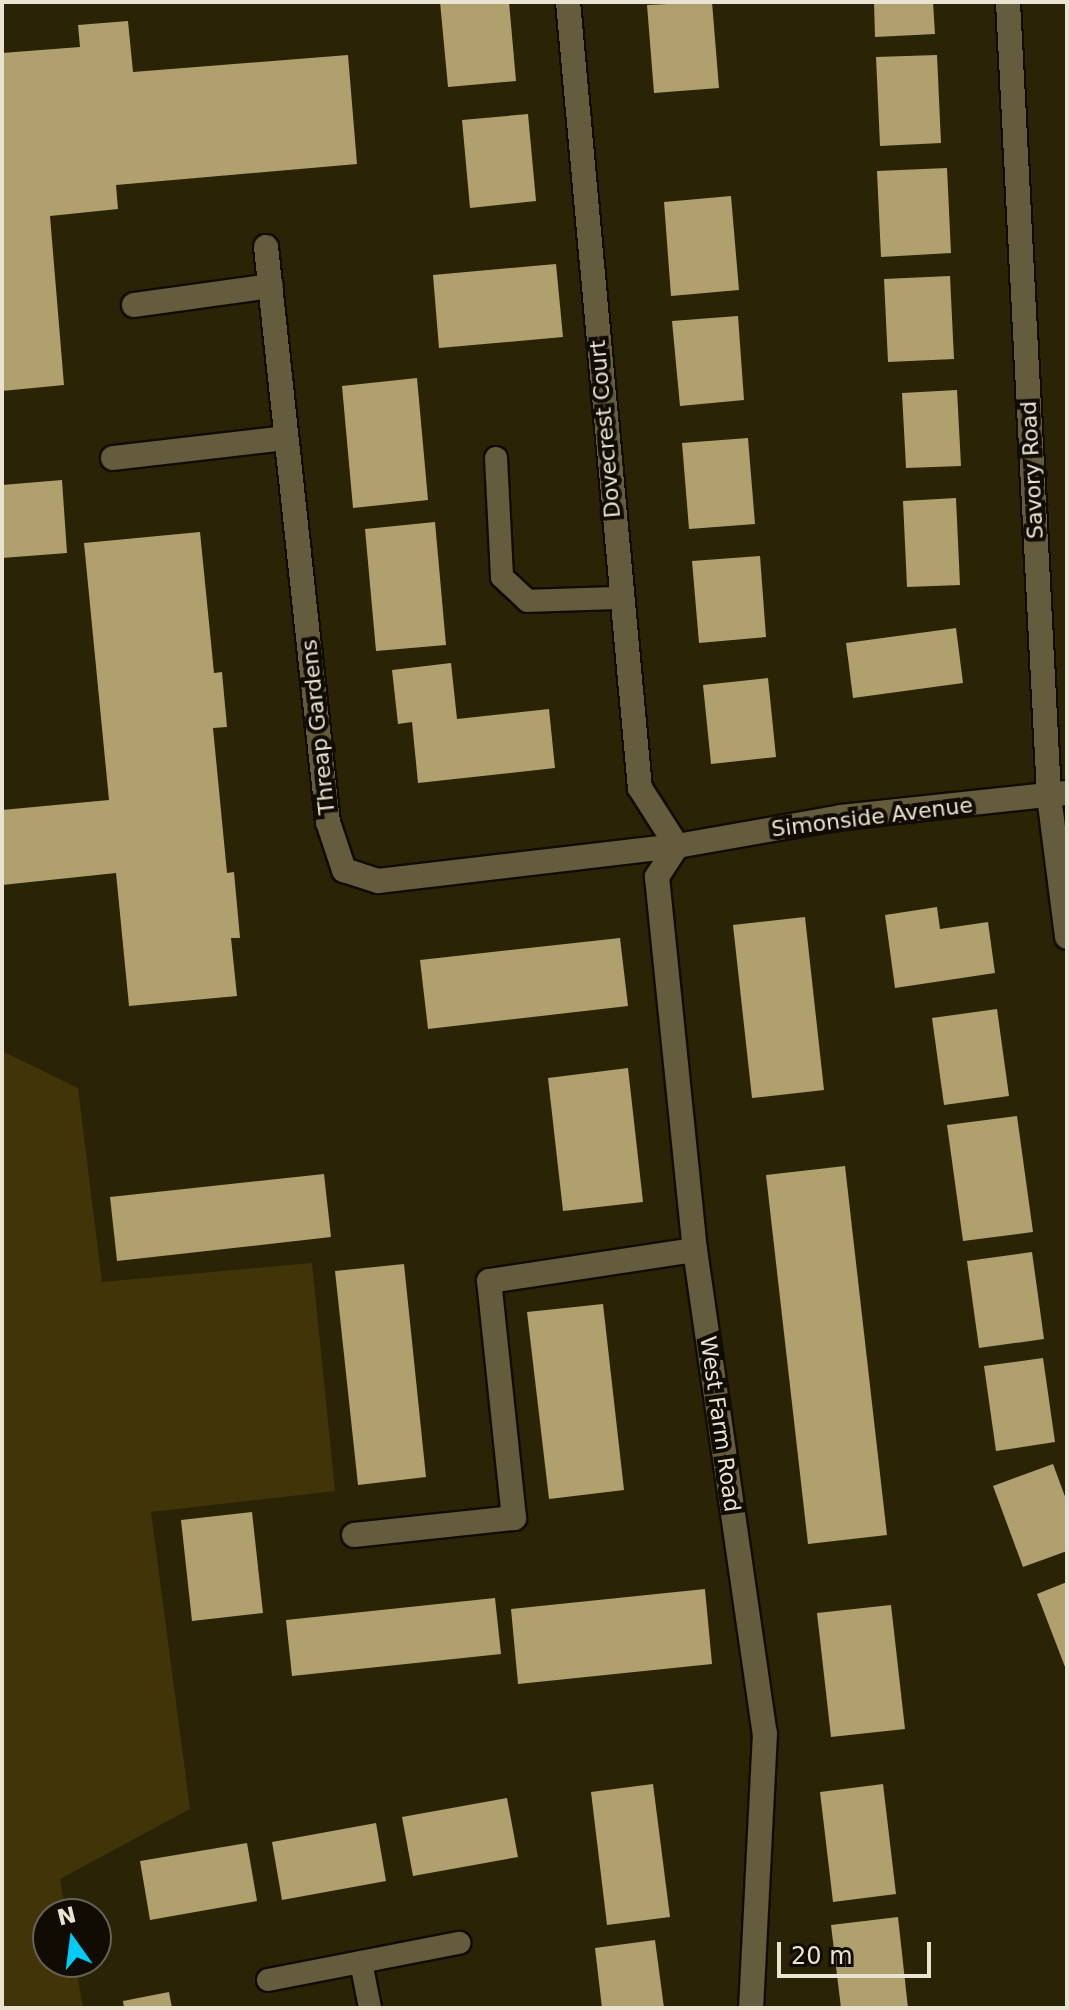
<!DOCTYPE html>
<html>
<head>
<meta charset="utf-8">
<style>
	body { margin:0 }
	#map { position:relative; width:1069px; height:2010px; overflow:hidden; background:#2b2305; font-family:"DejaVu Sans",sans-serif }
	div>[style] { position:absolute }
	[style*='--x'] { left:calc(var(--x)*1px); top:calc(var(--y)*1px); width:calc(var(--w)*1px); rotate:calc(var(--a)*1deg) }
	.green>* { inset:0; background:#403408 }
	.building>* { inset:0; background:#b0a06e }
	.roads { filter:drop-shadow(2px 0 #120c00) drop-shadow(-2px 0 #120c00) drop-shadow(0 2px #120c00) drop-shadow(0 -2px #120c00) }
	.lane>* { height:22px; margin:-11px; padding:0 11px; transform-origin:11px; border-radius:11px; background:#655b3d }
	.street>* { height:24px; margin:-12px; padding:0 12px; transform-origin:12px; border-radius:12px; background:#655b3d }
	span { translate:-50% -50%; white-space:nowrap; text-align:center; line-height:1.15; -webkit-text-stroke:8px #100c03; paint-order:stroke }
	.street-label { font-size:22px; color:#e9e3d2 }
	.frame { position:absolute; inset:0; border:4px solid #e9e3d2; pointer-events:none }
	.north { position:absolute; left:32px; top:1898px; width:80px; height:80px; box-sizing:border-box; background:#100c03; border:2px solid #676256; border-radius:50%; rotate:346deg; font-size:22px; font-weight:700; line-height:32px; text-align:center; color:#e9e3d2 }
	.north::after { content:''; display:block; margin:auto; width:28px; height:36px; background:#00cbf9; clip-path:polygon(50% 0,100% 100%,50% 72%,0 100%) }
	.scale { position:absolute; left:777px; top:1942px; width:154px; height:36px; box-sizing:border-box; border:4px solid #e9e3d2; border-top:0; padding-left:10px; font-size:24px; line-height:28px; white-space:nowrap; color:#e9e3d2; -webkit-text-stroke:6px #100c03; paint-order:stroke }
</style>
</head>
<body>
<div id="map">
	<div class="green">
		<div style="clip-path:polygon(2px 1051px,78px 1088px,102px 1282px,312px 1263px,335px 1491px,151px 1512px,190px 1809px,60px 1879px,66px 1914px,48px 1914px,48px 1962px,75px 1962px,83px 2008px,2px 2008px)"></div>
	</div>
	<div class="building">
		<div style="clip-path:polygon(440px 2px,509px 2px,516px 81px,448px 87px)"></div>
		<div style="clip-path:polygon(712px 2px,719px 88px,654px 93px,647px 5px)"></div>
		<div style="clip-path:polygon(874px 2px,933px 2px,935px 34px,875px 37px)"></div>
		<div style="clip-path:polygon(128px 21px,133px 72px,348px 55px,357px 164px,116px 185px,118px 209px,50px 216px,64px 385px,2px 391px,2px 53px,80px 47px,78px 25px)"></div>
		<div style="clip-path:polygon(937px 55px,941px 143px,880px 146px,876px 57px)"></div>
		<div style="clip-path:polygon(528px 114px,536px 201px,470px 208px,462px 120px)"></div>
		<div style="clip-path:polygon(947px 168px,951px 253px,881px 257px,877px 171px)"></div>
		<div style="clip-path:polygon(731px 196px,739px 290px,671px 296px,664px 202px)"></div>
		<div style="clip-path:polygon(556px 264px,563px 337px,439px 348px,433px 275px)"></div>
		<div style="clip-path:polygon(950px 276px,954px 359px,888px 362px,884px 279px)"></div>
		<div style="clip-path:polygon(738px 316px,744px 400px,680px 406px,672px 321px)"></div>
		<div style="clip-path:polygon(417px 378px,428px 500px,353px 508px,342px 386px)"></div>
		<div style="clip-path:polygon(957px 390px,961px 466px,906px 468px,902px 393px)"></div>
		<div style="clip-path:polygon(748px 438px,755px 524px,689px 529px,682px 443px)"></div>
		<div style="clip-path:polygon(62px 480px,67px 553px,2px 558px,2px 485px)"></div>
		<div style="clip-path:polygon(956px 498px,960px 585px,907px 587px,903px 501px)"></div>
		<div style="clip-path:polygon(435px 522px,446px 645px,376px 651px,365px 529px)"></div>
		<div style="clip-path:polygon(200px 532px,214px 673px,222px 672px,227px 727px,213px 728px,227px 873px,234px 872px,240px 938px,231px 938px,237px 996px,129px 1006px,116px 873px,2px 885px,2px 810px,109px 800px,84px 543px)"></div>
		<div style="clip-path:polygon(760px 556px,766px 637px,699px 643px,692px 561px)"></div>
		<div style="clip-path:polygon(956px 628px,963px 683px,853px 698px,846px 643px)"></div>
		<div style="clip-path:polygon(451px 663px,457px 719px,549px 709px,555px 768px,418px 783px,412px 722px,398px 724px,392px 670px)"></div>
		<div style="clip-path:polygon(768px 678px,776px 757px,711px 764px,703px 685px)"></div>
		<div style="clip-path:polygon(937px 907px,940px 929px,988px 922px,995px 973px,895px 988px,885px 915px)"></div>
		<div style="clip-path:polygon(805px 917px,824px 1090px,752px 1098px,733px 925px)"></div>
		<div style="clip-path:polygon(620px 938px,628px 1006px,428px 1029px,420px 960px)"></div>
		<div style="clip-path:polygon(997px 1009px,1009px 1096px,944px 1105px,932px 1018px)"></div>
		<div style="clip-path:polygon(628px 1068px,643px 1202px,563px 1211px,548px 1078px)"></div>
		<div style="clip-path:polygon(1017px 1116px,1033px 1232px,963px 1241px,947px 1125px)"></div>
		<div style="clip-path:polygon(845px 1166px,887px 1535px,808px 1544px,766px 1175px)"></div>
		<div style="clip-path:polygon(324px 1174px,331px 1237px,117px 1261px,110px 1197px)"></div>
		<div style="clip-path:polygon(1032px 1252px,1044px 1339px,979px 1348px,967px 1261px)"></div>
		<div style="clip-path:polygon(404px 1264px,426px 1477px,358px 1485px,335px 1271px)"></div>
		<div style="clip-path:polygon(603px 1304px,624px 1490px,549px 1499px,527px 1312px)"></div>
		<div style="clip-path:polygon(1043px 1358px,1055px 1442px,996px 1451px,984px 1366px)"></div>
		<div style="clip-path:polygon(1053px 1464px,1067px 1502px,1067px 1551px,1023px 1567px,993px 1486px)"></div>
		<div style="clip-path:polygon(252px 1512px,263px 1613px,192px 1621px,181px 1520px)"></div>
		<div style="clip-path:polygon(1067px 1582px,1067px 1672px,1037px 1594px)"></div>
		<div style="clip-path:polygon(705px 1589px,712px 1664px,518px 1684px,511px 1609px)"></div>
		<div style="clip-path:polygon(495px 1598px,501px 1654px,292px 1676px,286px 1620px)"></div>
		<div style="clip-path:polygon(891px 1605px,905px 1729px,831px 1737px,817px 1613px)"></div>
		<div style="clip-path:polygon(653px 1784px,670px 1917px,607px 1925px,591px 1792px)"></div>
		<div style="clip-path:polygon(883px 1784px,896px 1894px,833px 1902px,820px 1792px)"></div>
		<div style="clip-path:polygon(507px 1798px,518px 1857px,413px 1876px,402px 1817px)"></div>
		<div style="clip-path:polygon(376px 1823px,386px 1881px,282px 1900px,272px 1842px)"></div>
		<div style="clip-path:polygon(247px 1843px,257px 1901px,150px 1920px,140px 1861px)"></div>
		<div style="clip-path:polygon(898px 1917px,908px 2008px,841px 2008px,831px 1925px)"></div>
		<div style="clip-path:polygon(655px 1940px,664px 2008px,602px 2008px,595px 1948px)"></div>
		<div style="clip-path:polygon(169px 1992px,172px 2008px,124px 2008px,123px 2001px)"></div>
	</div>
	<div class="roads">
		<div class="lane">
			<div style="--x:496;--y:458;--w:119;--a:87.1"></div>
			<div style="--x:502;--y:577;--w:35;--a:43"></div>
			<div style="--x:528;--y:601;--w:92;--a:-1.9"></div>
			<div style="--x:361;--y:1962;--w:47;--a:78.9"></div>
			<div style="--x:268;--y:1980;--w:195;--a:-11"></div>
		</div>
		<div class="street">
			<div style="--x:568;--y:2;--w:789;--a:84.77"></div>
			<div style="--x:640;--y:788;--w:69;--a:57.5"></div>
			<div style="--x:1008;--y:2;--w:795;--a:87.04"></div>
			<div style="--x:1049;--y:796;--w:142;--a:82.7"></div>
			<div style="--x:266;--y:247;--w:578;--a:83.85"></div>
			<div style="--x:328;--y:822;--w:51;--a:71.6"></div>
			<div style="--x:344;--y:870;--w:36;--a:18"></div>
			<div style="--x:378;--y:881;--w:301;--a:-6.7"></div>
			<div style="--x:677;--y:846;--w:167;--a:-10"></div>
			<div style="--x:841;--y:817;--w:227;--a:-6.1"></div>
			<div style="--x:134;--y:305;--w:138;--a:-7.9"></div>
			<div style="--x:113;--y:458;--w:174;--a:-6.6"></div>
			<div style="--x:677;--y:846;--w:37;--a:123"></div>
			<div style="--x:657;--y:877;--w:375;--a:84.2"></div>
			<div style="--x:695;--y:1250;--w:488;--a:81.8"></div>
			<div style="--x:765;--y:1733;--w:275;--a:92.9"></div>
			<div style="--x:354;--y:1535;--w:161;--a:-6.1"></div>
			<div style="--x:514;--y:1518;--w:238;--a:-96"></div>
			<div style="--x:489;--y:1281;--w:208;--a:-8.6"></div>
		</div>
	</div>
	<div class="street-label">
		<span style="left:605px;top:429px;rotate:-95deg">Dovecrest Court</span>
		<span style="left:1032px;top:470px;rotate:-93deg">Savory Road</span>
		<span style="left:318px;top:727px;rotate:-96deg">Threap Gardens</span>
		<span style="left:872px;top:817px;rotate:-7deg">Simonside Avenue</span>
		<span style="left:720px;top:1424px;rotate:82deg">West Farm Road</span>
	</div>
	<div class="frame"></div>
	<div class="north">N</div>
	<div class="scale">20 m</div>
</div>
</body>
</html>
